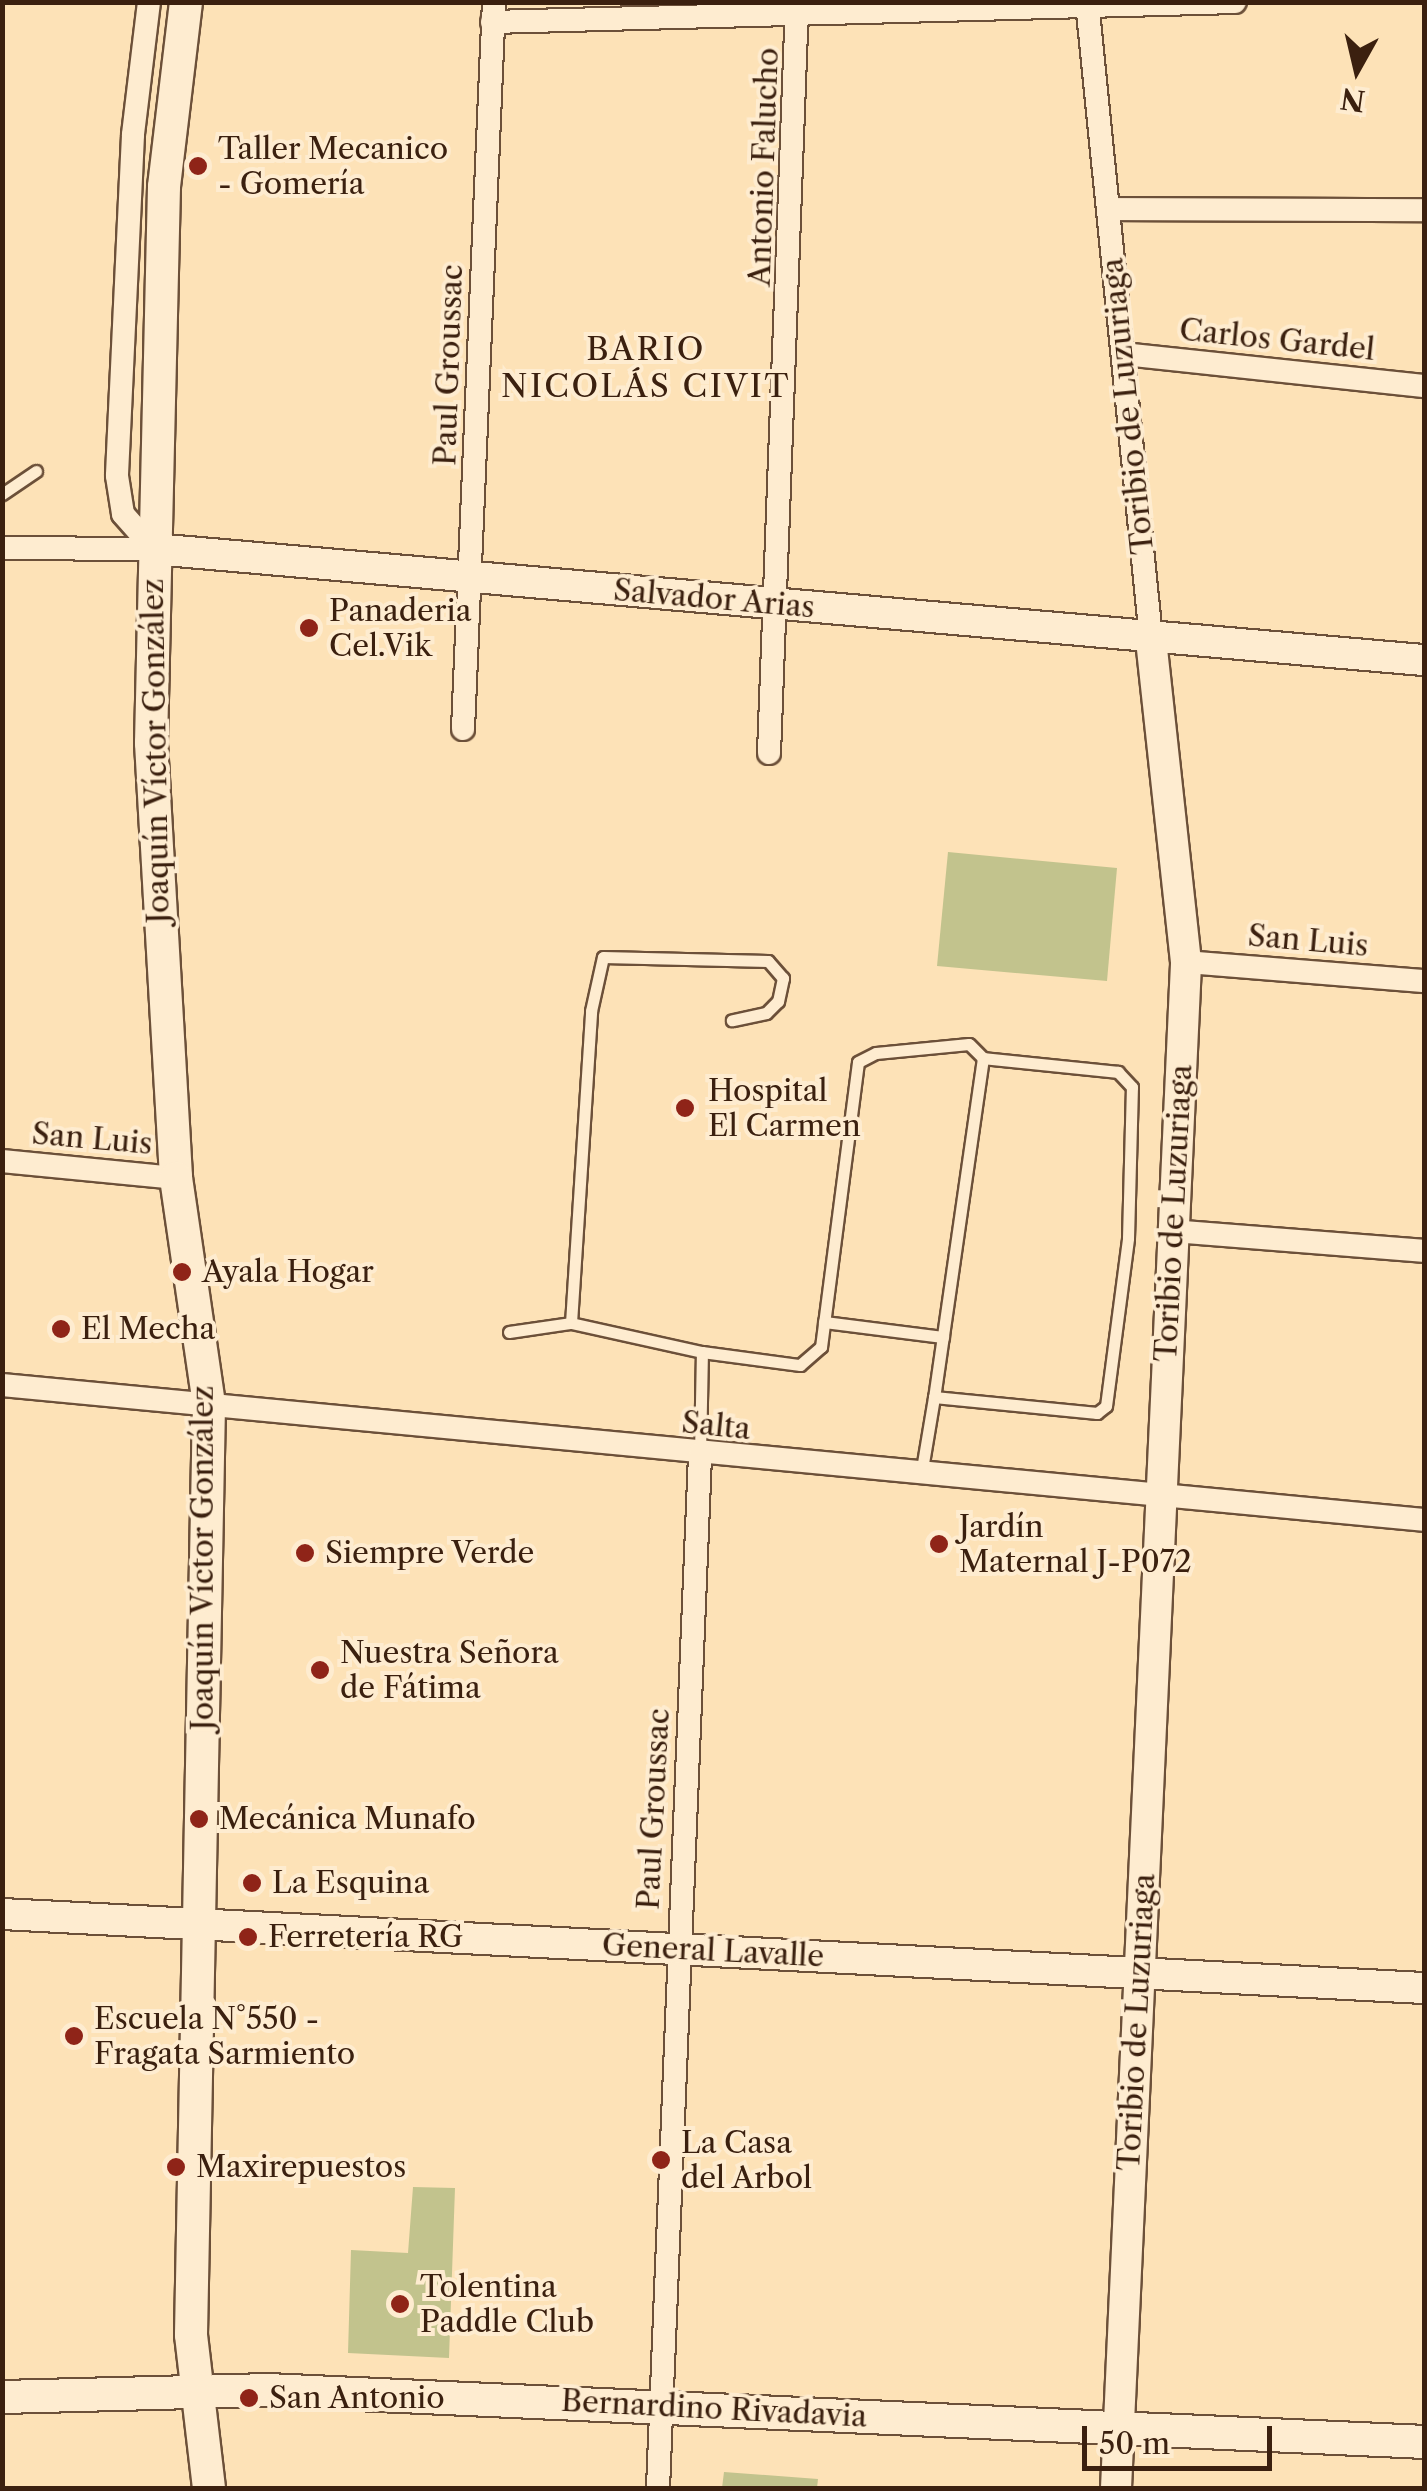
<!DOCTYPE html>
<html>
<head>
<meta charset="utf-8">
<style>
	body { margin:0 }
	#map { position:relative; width:1427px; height:2491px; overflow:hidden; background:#fde2b7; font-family:"Libre Caslon Text",serif }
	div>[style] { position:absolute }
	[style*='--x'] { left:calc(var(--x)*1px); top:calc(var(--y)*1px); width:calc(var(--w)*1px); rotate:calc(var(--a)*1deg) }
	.green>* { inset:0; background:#c2c38d }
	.roads { filter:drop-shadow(2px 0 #6c5039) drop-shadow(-2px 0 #6c5039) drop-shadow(0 2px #6c5039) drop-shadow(0 -2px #6c5039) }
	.service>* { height:11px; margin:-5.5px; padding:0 5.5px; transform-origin:5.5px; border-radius:5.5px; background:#feecd0 }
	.minor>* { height:22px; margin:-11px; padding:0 11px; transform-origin:11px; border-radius:11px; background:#feecd0 }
	.tertiary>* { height:30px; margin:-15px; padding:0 15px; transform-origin:15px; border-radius:15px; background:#feecd0 }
	.secondary>* { height:32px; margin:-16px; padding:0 16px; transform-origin:16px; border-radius:16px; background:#feecd0 }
	.dots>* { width:28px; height:28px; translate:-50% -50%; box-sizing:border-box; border:5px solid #feecd0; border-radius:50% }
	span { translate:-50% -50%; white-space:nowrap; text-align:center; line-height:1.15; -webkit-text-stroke:8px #feecd0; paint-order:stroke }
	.poi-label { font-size:30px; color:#3b200f }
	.left { translate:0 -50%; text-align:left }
	.street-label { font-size:30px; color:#3b200f }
	.neighbourhood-label { font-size:32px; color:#3b200f; letter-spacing:2.5px }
	.frame { position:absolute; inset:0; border:5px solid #3b200f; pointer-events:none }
	.north { position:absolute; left:1307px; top:20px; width:100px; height:100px; -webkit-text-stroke:8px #feecd0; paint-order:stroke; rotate:188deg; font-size:28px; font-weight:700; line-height:40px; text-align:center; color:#3b200f }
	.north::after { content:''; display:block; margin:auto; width:35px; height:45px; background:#3b200f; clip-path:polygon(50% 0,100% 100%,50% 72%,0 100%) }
	.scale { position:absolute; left:1082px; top:2426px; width:190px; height:45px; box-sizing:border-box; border:5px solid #3b200f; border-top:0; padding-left:12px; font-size:30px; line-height:35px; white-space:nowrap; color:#3b200f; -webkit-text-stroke:8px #feecd0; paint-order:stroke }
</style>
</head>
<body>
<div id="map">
	<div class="green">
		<div style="clip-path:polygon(948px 852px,1117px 868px,1107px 981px,937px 966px)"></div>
		<div style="clip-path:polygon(413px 2187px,455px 2188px,449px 2358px,348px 2353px,351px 2250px,408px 2253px)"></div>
		<div style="clip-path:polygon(724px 2472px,818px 2479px,817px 2488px,722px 2488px)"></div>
	</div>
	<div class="roads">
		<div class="service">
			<div style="--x:2;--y:494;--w:41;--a:-34.1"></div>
			<div style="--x:824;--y:1322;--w:120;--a:7.2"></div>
			<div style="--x:571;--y:1323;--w:313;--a:-86.3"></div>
			<div style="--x:591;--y:1011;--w:55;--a:-77.5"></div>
			<div style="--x:603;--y:957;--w:165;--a:1.4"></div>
			<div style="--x:768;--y:961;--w:23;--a:49"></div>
			<div style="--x:783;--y:978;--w:24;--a:102"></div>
			<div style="--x:778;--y:1001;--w:17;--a:135"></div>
			<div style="--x:766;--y:1013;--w:35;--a:168"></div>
			<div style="--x:509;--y:1332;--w:63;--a:-8.3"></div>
			<div style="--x:571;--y:1323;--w:134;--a:12.5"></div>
			<div style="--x:700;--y:1454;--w:102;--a:-88.9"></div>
			<div style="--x:702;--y:1352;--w:99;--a:7.6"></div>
			<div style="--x:800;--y:1365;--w:28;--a:-41"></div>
			<div style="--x:821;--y:1347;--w:287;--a:-82.6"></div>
			<div style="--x:858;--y:1062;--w:20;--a:-27"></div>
			<div style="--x:876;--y:1053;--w:93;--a:-5.5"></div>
			<div style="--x:969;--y:1044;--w:20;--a:45"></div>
			<div style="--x:983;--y:1058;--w:343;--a:98.2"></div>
			<div style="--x:934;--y:1397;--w:164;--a:5.6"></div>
			<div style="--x:1097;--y:1413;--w:11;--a:-38"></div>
			<div style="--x:1106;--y:1406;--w:169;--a:-82.5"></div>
			<div style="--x:1128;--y:1238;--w:151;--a:-88.5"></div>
			<div style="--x:1132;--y:1087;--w:21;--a:-133"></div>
			<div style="--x:1118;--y:1072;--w:136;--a:-174.1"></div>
			<div style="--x:921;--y:1475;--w:79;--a:-80.5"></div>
		</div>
		<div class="minor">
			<div style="--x:149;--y:2;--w:134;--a:96.9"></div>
			<div style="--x:133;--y:135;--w:341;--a:92.7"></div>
			<div style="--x:117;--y:476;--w:38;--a:81"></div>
			<div style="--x:123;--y:514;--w:47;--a:48.5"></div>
			<div style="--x:1087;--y:2;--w:639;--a:84.25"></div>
			<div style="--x:492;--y:22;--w:743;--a:-1.54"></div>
			<div style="--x:1109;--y:209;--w:315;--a:0.2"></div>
			<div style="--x:1124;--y:354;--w:302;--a:6.1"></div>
			<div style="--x:2;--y:548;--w:152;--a:0.4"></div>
			<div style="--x:463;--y:729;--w:728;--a:-87.56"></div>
			<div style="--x:769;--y:753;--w:752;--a:-87.86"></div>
			<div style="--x:1186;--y:962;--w:239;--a:4.6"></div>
			<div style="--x:2;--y:1161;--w:175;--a:5.6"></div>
			<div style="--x:1172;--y:1231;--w:253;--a:4.5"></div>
			<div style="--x:2;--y:1385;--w:1428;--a:5.42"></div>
			<div style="--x:658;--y:2488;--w:1035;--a:-87.67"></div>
		</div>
		<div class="tertiary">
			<div style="--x:154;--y:549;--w:1275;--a:5"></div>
			<div style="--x:2;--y:1914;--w:1424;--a:2.98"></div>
			<div style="--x:1116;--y:2488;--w:1528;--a:-87.37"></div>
			<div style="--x:1186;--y:962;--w:326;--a:-96.2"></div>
		</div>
		<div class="secondary">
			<div style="--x:186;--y:2;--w:186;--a:96.8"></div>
			<div style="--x:164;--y:187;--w:556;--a:91.34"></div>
			<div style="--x:151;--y:743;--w:436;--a:86.7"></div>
			<div style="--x:176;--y:1178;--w:229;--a:81.7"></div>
			<div style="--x:209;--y:1405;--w:930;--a:91.11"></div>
			<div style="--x:191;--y:2335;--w:154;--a:83.3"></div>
			<div style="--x:2;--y:2397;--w:265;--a:-1.5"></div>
			<div style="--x:267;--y:2390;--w:1158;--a:2.57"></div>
		</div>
	</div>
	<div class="dots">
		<div style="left:198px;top:166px;background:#8f2418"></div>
		<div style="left:309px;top:628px;background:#8f2418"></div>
		<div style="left:685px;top:1108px;background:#8f2418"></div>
		<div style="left:182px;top:1272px;background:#8f2418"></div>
		<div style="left:61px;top:1329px;background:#8f2418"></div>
		<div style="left:939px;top:1544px;background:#8f2418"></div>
		<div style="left:305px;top:1553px;background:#8f2418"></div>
		<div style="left:320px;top:1670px;background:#8f2418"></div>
		<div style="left:199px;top:1819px;background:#8f2418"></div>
		<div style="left:252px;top:1883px;background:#8f2418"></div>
		<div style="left:248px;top:1937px;background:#8f2418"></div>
		<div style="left:74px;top:2036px;background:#8f2418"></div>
		<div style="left:661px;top:2160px;background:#8f2418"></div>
		<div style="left:176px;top:2167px;background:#8f2418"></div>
		<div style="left:400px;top:2304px;background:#8f2418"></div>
		<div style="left:249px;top:2398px;background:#8f2418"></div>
	</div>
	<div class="poi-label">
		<span class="left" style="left:218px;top:166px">Taller Mecanico<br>- Gomería</span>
		<span class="left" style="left:329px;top:628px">Panaderia<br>Cel.Vik</span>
		<span class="left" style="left:708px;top:1108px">Hospital<br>El Carmen</span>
		<span class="left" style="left:202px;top:1272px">Ayala Hogar</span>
		<span class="left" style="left:81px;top:1329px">El Mecha</span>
		<span class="left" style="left:959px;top:1544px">Jardín<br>Maternal J-P072</span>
		<span class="left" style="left:325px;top:1553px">Siempre Verde</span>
		<span class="left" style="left:340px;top:1670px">Nuestra Señora<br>de Fátima</span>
		<span class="left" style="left:219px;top:1819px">Mecánica Munafo</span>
		<span class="left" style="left:272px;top:1883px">La Esquina</span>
		<span class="left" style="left:268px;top:1937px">Ferretería RG</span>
		<span class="left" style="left:94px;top:2036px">Escuela N°550 -<br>Fragata Sarmiento</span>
		<span class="left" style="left:681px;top:2160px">La Casa<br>del Arbol</span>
		<span class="left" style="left:196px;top:2167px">Maxirepuestos</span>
		<span class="left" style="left:420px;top:2304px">Tolentina<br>Paddle Club</span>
		<span class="left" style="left:269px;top:2398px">San Antonio</span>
	</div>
	<div class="street-label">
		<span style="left:764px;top:167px;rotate:-88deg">Antonio Falucho</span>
		<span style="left:1277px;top:340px;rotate:6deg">Carlos Gardel</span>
		<span style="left:449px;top:365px;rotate:-88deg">Paul Groussac</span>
		<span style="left:1128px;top:406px;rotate:-96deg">Toribio de Luzuriaga</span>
		<span style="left:714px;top:599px;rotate:5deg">Salvador Arias</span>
		<span style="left:156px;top:751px;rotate:-91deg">Joaquín Víctor González</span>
		<span style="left:1308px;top:941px;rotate:5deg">San Luis</span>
		<span style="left:92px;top:1139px;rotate:5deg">San Luis</span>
		<span style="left:1174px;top:1213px;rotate:-87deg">Toribio de Luzuriaga</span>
		<span style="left:716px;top:1426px;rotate:6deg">Salta</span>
		<span style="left:203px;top:1558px;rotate:-90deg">Joaquín Víctor González</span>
		<span style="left:654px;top:1809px;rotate:-87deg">Paul Groussac</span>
		<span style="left:713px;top:1951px;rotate:3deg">General Lavalle</span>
		<span style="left:1137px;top:2022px;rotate:-87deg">Toribio de Luzuriaga</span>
		<span style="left:714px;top:2409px;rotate:3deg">Bernardino Rivadavia</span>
	</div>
	<div class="neighbourhood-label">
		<span style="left:646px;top:368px">BARIO<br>NICOLÁS CIVIT</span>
	</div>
	<div class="frame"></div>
	<div class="north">N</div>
	<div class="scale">50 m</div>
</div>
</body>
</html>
